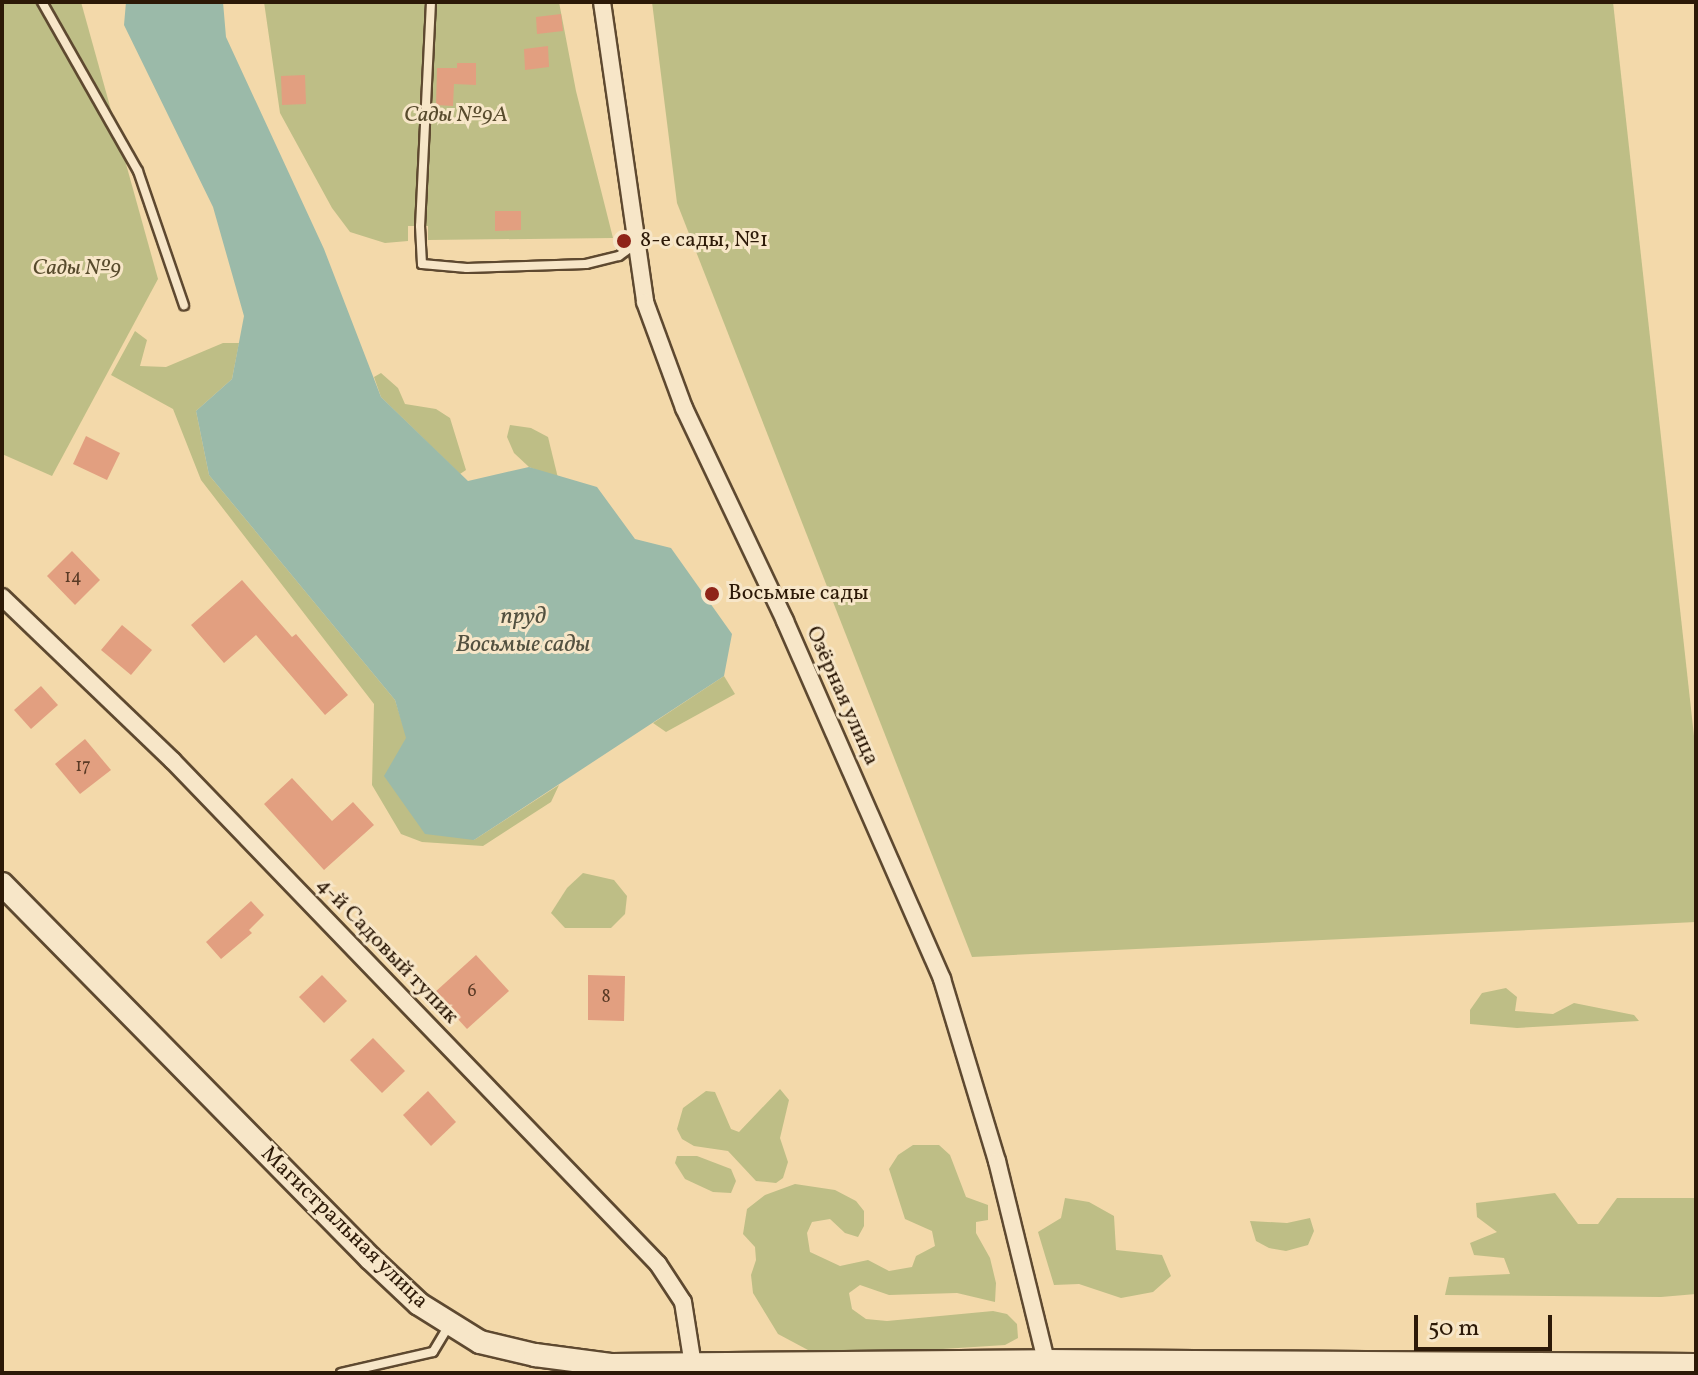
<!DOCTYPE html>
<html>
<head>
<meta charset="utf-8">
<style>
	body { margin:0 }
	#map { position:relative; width:1698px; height:1375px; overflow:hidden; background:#f3d9aa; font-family:Vollkorn,serif }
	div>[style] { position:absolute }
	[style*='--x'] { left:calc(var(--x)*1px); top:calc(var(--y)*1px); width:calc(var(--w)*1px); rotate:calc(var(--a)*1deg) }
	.green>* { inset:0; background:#bebe86 }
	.water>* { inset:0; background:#9bbaa9 }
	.building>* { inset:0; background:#e29f80 }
	.roads { filter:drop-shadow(2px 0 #5e4930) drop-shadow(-2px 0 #5e4930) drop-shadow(0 2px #5e4930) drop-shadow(0 -2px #5e4930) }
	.service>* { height:8px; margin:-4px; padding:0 4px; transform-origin:4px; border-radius:4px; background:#f7e6c8 }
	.minor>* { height:16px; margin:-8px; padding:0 8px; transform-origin:8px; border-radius:8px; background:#f7e6c8 }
	.tertiary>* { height:22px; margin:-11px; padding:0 11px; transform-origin:11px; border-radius:11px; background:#f7e6c8 }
	.dots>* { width:22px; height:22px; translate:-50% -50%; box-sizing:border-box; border:4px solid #f7e6c8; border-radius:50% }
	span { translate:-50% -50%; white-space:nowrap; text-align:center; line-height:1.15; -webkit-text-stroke:6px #f7e6c8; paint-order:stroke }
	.number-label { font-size:18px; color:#5a3a25 }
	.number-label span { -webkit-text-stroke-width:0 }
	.park-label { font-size:22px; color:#584b2d; font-style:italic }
	.poi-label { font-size:22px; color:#2c1907 }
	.left { translate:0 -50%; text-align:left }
	.street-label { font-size:22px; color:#2c1907 }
	.water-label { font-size:24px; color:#535140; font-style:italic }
	.frame { position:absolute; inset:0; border:4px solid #2c1907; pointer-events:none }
	.scale { position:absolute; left:1414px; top:1315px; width:138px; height:36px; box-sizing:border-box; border:4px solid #2c1907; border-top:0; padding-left:10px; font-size:24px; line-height:28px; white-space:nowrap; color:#2c1907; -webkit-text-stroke:6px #f7e6c8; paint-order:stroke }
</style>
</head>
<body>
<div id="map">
	<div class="green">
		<div style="clip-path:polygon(2px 2px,81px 2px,158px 279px,52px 476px,2px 454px)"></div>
		<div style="clip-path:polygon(264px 2px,559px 2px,576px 91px,613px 238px,428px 240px,428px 226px,408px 226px,408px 241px,385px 243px,350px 232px,332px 208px,280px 113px)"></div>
		<div style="clip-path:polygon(652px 2px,1613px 2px,1696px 754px,1696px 922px,972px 957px,677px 203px)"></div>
		<div style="clip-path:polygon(135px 331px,147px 340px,140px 366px,166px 367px,223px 343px,239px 343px,232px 379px,196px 411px,209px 475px,395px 700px,407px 738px,474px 840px,559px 785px,551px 802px,483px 846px,422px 842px,401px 834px,372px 785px,374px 704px,201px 480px,173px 409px,111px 375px)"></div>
		<div style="clip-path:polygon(381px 373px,398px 388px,405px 404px,436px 409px,450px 418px,466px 470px,460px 474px,381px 397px,374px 377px)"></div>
		<div style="clip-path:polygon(510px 425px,531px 428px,548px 437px,558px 478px,529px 467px,514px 453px,507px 437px)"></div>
		<div style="clip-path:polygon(724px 676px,735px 694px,666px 732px,653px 723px)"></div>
		<div style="clip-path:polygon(583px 873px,614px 880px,627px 896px,625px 914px,611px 928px,565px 928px,551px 913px,567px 888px)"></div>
		<div style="clip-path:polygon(1506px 988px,1517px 997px,1515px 1011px,1553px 1014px,1574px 1003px,1634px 1015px,1639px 1021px,1517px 1028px,1470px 1024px,1470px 1010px,1482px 993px)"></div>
		<div style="clip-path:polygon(780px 1089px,789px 1100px,780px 1138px,788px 1162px,783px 1178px,776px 1183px,756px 1181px,728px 1151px,694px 1146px,682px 1139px,677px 1129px,683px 1108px,706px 1091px,715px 1092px,731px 1129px,739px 1132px)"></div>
		<div style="clip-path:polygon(913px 1145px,939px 1145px,950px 1155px,966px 1197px,988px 1205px,988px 1220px,976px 1222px,976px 1233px,990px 1258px,996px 1283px,995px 1302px,957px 1293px,889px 1295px,860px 1285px,849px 1293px,852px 1309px,866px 1319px,887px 1321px,993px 1311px,1007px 1314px,1017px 1324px,1018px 1338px,1005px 1345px,849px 1355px,808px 1350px,778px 1334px,753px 1293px,751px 1275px,756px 1260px,755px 1247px,743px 1234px,747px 1209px,765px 1195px,795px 1184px,835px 1190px,856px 1201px,864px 1211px,864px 1226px,858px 1237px,845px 1233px,830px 1219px,812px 1222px,807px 1233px,810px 1252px,840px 1266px,868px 1260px,889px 1271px,912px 1267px,916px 1256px,935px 1246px,932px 1231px,905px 1219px,889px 1169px,898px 1155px)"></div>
		<div style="clip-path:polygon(677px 1156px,697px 1156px,731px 1169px,736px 1181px,731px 1193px,713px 1192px,685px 1179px,675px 1163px)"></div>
		<div style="clip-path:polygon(1555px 1193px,1578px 1224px,1598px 1224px,1617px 1198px,1696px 1198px,1696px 1294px,1661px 1297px,1445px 1295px,1449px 1277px,1510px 1274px,1504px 1258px,1474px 1255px,1470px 1243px,1497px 1232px,1477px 1217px,1476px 1203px)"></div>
		<div style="clip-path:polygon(1065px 1198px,1089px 1202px,1114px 1216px,1116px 1250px,1162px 1255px,1171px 1276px,1153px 1292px,1121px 1298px,1079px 1284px,1054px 1285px,1038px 1232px,1061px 1218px)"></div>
		<div style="clip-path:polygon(1310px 1218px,1314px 1231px,1308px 1245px,1286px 1251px,1269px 1248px,1256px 1241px,1250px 1221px,1287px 1223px)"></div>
	</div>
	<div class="water">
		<div style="clip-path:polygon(126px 2px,223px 2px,226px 37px,324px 249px,381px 397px,468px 481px,529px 467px,597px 487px,635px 539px,671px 548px,732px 634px,724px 676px,474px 840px,425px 834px,384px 776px,406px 738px,395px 700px,209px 475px,196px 411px,232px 379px,244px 316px,213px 207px,124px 25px)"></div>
	</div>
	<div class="building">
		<div style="clip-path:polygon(561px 14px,563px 31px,537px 34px,536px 17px)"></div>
		<div style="clip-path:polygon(548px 46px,549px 67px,525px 70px,524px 49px)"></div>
		<div style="clip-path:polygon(457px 63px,476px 63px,476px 85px,454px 84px,453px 106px,436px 105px,437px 68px,457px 68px)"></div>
		<div style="clip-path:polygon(305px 75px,306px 104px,282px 105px,281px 76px)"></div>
		<div style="clip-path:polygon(495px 211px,521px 211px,521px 230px,495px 231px)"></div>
		<div style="clip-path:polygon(86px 436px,120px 453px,107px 480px,73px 464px)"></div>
		<div style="clip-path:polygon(72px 551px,100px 580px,75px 605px,47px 576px)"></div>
		<div style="clip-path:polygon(242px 580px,292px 637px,296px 634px,348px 695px,325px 715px,256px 635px,224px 663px,191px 625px)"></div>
		<div style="clip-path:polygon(122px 625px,152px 650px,131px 675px,101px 650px)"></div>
		<div style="clip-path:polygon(41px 686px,58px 705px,31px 729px,14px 710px)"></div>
		<div style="clip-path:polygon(85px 739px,111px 770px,80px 794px,55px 764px)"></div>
		<div style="clip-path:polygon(292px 778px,332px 821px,353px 802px,374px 825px,324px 870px,264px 804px)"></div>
		<div style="clip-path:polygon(251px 901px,264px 915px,249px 930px,252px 933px,221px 959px,206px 942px)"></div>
		<div style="clip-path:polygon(476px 955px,509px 991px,467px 1029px,434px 993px)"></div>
		<div style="clip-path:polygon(322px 975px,347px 1001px,324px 1023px,299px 997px)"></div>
		<div style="clip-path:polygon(588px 975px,625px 976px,624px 1021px,588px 1020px)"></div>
		<div style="clip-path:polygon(373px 1038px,405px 1071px,382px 1093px,350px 1060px)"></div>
		<div style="clip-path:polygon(428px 1091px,456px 1122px,431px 1146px,403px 1115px)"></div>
	</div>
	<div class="roads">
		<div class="service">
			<div style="--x:42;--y:2;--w:194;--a:60.4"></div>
			<div style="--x:138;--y:171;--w:142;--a:71.1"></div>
			<div style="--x:431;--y:2;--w:224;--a:92.8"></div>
			<div style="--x:420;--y:226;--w:38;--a:87"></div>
			<div style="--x:422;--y:264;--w:45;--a:5.1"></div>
			<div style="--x:467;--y:268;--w:119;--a:-1.9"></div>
			<div style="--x:586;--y:264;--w:34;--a:-14"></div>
			<div style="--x:619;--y:256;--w:22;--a:-36"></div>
			<div style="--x:341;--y:1373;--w:94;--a:-12.9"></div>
			<div style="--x:433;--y:1352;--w:31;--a:-59"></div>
		</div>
		<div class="minor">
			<div style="--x:602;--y:2;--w:303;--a:81.8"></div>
			<div style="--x:645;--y:302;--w:113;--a:69.8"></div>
			<div style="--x:684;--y:408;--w:236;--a:64.6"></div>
			<div style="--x:785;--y:621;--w:391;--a:66.3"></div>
			<div style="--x:942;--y:979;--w:190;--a:73.2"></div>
			<div style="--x:997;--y:1161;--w:206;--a:76.2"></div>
			<div style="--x:2;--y:597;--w:236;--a:43.8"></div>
			<div style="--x:172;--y:760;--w:700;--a:46.04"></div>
			<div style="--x:658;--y:1264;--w:45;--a:56.7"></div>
			<div style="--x:683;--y:1302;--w:64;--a:81"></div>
		</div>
		<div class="tertiary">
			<div style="--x:2;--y:884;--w:525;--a:45.46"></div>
			<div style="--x:370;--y:1258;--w:67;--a:43.2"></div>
			<div style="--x:419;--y:1304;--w:72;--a:31.9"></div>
			<div style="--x:480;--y:1342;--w:57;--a:13.3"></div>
			<div style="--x:535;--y:1355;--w:78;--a:7.4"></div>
			<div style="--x:612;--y:1365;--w:434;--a:-0.5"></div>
			<div style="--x:1046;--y:1361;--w:650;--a:0.35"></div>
		</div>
	</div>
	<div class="dots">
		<div style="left:624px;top:241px;background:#8f2418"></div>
		<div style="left:712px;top:594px;background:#8f2418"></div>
	</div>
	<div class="number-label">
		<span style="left:73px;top:578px">14</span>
		<span style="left:83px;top:767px">17</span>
		<span style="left:472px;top:992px">6</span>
		<span style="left:606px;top:998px">8</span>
	</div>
	<div class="park-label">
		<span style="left:456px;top:116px">Сады №9А</span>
		<span style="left:77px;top:269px">Сады №9</span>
	</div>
	<div class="poi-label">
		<span class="left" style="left:640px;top:241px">8-е сады, №1</span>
		<span class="left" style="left:728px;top:594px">Восьмые сады</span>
	</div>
	<div class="street-label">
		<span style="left:842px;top:696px;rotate:66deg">Озёрная улица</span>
		<span style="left:387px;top:951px;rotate:46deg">4-й Садовый тупик</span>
		<span style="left:344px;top:1228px;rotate:44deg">Магистральная улица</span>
	</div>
	<div class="water-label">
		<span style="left:523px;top:632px">пруд<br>Восьмые сады</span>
	</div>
	<div class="frame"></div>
	<div class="scale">50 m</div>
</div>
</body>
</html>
